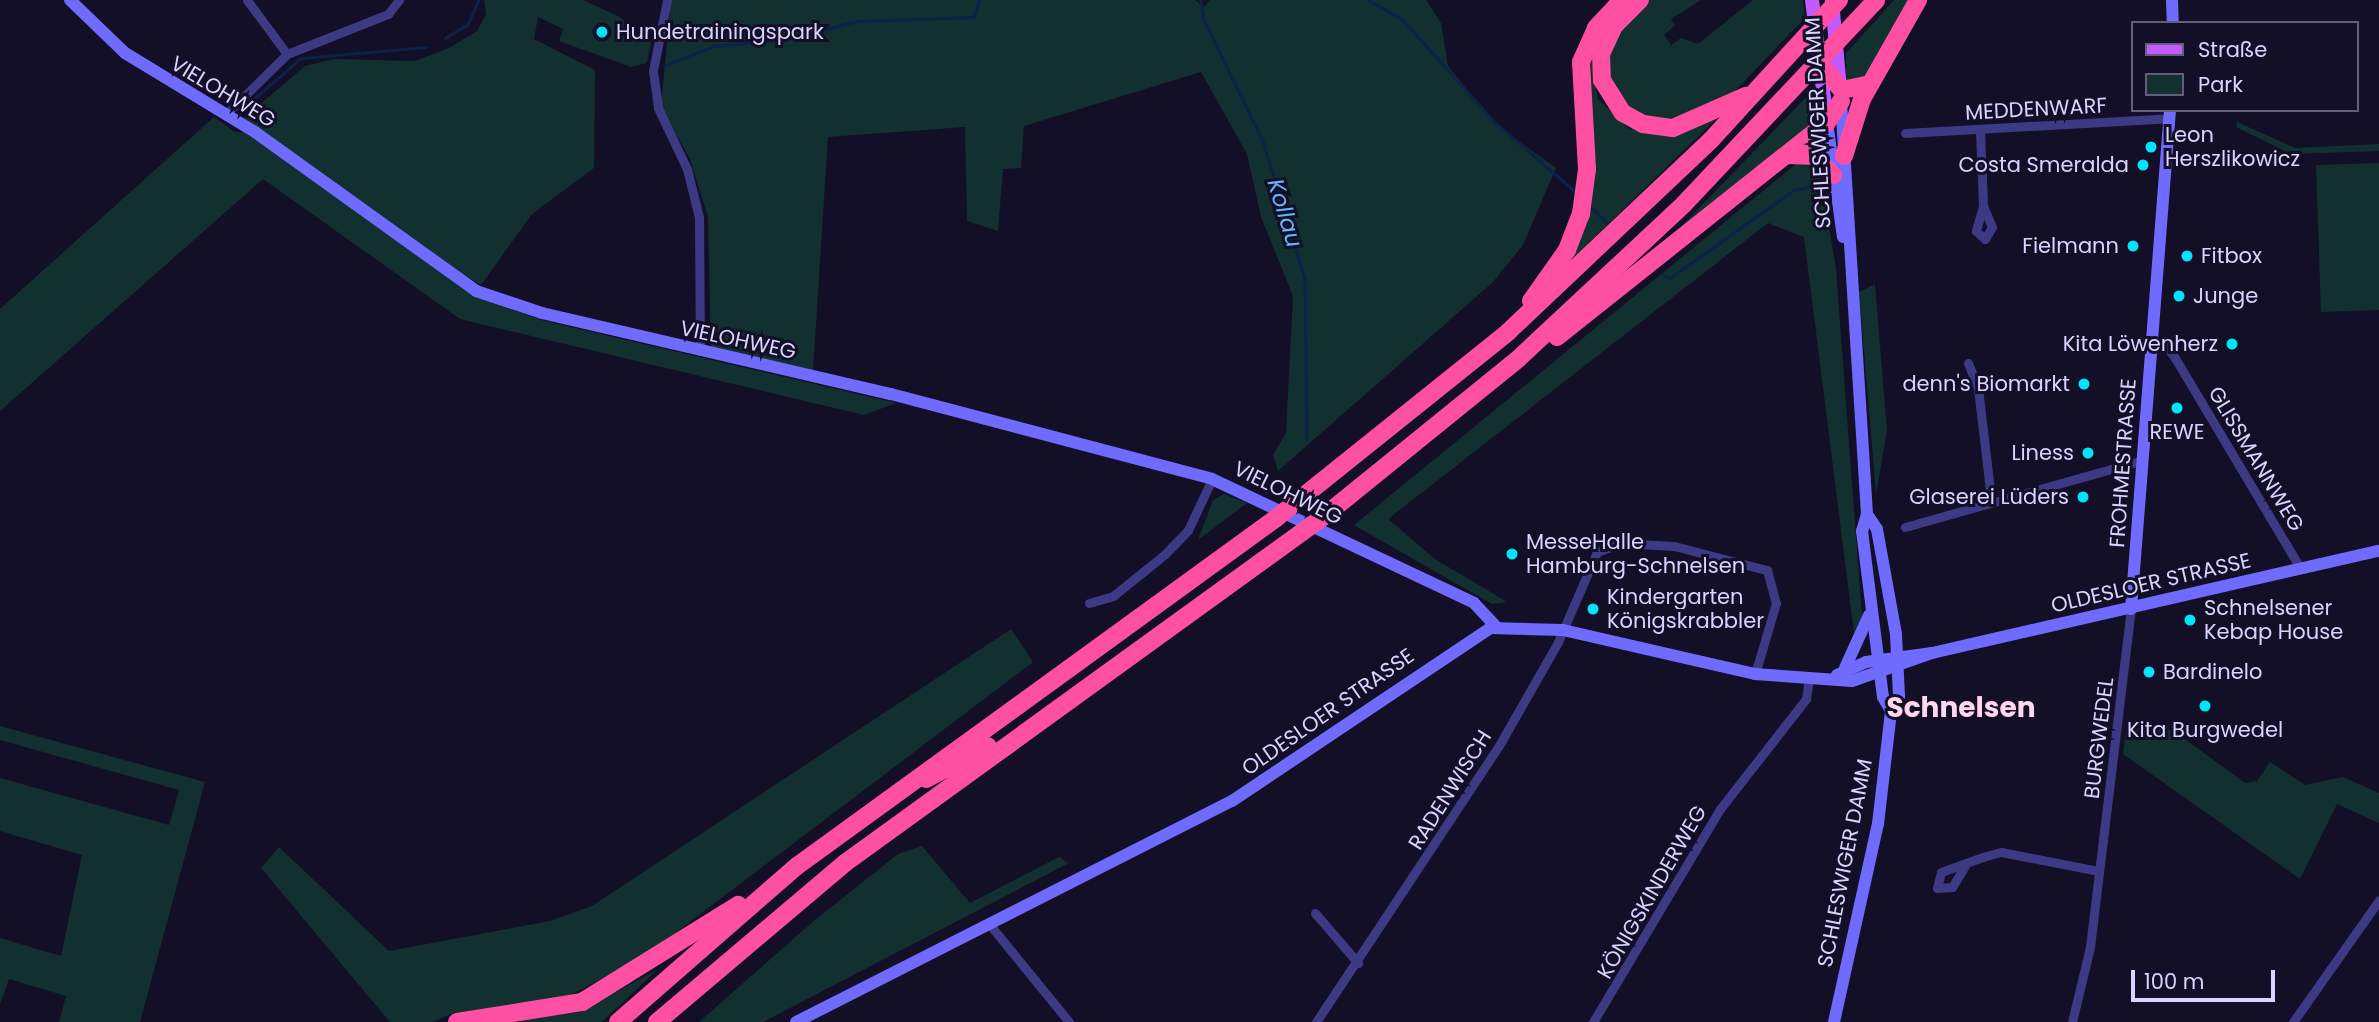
<!DOCTYPE html>
<html>
<head>
<meta charset="utf-8">
<style>
	body { margin:0 }
	#map { position:relative; width:2379px; height:1022px; overflow:hidden; background:#130f26; font-family:Poppins,sans-serif }
	div>[style] { position:absolute }
	[style*='--x'] { left:calc(var(--x)*1px); top:calc(var(--y)*1px); width:calc(var(--w)*1px); rotate:calc(var(--a)*1deg) }
	.green>* { inset:0; background:#12302f }
	.stream>* { height:2.5px; margin:-1.25px; padding:0 1.25px; transform-origin:1.25px; border-radius:1.25px; background:#0c2248 }
	.street>* { height:9px; margin:-4.5px; padding:0 4.5px; transform-origin:4.5px; border-radius:4.5px; background:#3d3a85 }
	.secondary>* { height:12px; margin:-6px; padding:0 6px; transform-origin:6px; border-radius:6px; background:#6f6bff }
	.primary>* { height:14px; margin:-7px; padding:0 7px; transform-origin:7px; border-radius:7px; background:#c25bff }
	.highway>* { height:18px; margin:-9px; padding:0 9px; transform-origin:9px; border-radius:9px; background:#ff4fa3 }
	.dots>* { width:19px; height:19px; translate:-50% -50%; box-sizing:border-box; border:4px solid #130f26; border-radius:50% }
	span { translate:-50% -50%; white-space:nowrap; text-align:center; line-height:1.15; -webkit-text-stroke:6px #130f26; paint-order:stroke }
	.poi-label { font-size:21px; color:#d9d4ff }
	.left { translate:0 -50%; text-align:left }
	.right { translate:-100% -50%; text-align:right }
	.street-label { font-size:21px; color:#d9d4ff }
	.water-label { font-size:23px; color:#62b6ff; font-style:italic }
	.district-label { font-size:28px; color:#ffd6f0; font-weight:700 }
	.legend { position:absolute; left:2131px; top:21px; width:228px; height:91px; box-sizing:border-box; background:#130f26; border:2px solid #625e7d; margin:0; padding:9px 12px; list-style:none; font-size:21px; color:#d9d4ff }
	.legend li { display:flex; align-items:center; gap:14px; height:35px }
	.legend b { width:35px; border:2px solid #625e7d }
	.scale { position:absolute; left:2131px; top:970px; width:144px; height:32px; box-sizing:border-box; border:4px solid #d9d4ff; border-top:0; padding-left:9px; font-size:21px; line-height:24px; white-space:nowrap; color:#d9d4ff; -webkit-text-stroke:5px #130f26; paint-order:stroke }
</style>
</head>
<body>
<div id="map">
	<div class="green">
		<div style="clip-path:polygon(484px 0,583px 0,620px 17px,651px 42px,647px 63px,631px 67px,559px 41px,563px 29px,538px 17px,534px 39px,595px 70px,594px 168px,532px 214px,481px 285px,431px 256px,244px 118px,305px 66px,334px 59px,415px 61px,449px 48px,477px 31px,486px 15px)"></div>
		<div style="clip-path:polygon(671px 0,1195px 0,1204px 7px,1210px 0,1426px 0,1441px 23px,1448px 66px,1495px 124px,1556px 168px,1523px 245px,1493px 282px,1278px 471px,1273px 455px,1286px 433px,1293px 296px,1261px 217px,1247px 154px,1201px 72px,1024px 126px,1021px 168px,1003px 169px,998px 231px,967px 221px,965px 127px,828px 137px,813px 370px,711px 347px,708px 217px,690px 159px,661px 107px)"></div>
		<div style="clip-path:polygon(1650px 0,1701px 0,1671px 19px,1675px 25px,1664px 35px,1671px 45px,1681px 38px,1698px 44px,1753px 0,1803px 0,1805px 18px,1727px 99px,1682px 120px,1654px 119px,1629px 108px,1611px 85px,1608px 59px,1621px 29px)"></div>
		<div style="clip-path:polygon(1894px 0,1912px 0,1865px 78px,1846px 83px,1846px 53px)"></div>
		<div style="clip-path:polygon(1591px 58px,1598px 99px,1628px 128px,1665px 136px,1718px 117px,1560px 271px,1575px 243px)"></div>
		<div style="clip-path:polygon(1813px 90px,1818px 120px,1671px 237px)"></div>
		<div style="clip-path:polygon(214px 117px,235px 132px,250px 133px,473px 296px,541px 320px,896px 403px,864px 415px,460px 319px,263px 179px,0 411px,0 309px)"></div>
		<div style="clip-path:polygon(2237px 122px,2295px 148px,2379px 144px,2379px 151px,2291px 154px,2236px 127px)"></div>
		<div style="clip-path:polygon(2379px 163px,2379px 310px,2321px 312px,2316px 165px)"></div>
		<div style="clip-path:polygon(1796px 164px,1812px 166px,1821px 178px,1836px 269px,1862px 617px,1854px 633px,1804px 237px,1768px 223px,1388px 519px,1435px 559px,1507px 602px,1492px 604px,1354px 525px)"></div>
		<div style="clip-path:polygon(1875px 284px,1887px 430px,1876px 494px,1859px 292px)"></div>
		<div style="clip-path:polygon(1224px 494px,1247px 503px,1198px 540px,1213px 500px)"></div>
		<div style="clip-path:polygon(1011px 629px,1033px 662px,645px 956px,563px 999px,453px 1013px,433px 1022px,390px 1022px,261px 868px,279px 847px,389px 951px,550px 921px,592px 906px)"></div>
		<div style="clip-path:polygon(2127px 721px,2174px 731px,2245px 783px,2257px 781px,2270px 762px,2305px 785px,2343px 777px,2379px 793px,2379px 823px,2337px 804px,2300px 879px,2123px 754px)"></div>
		<div style="clip-path:polygon(0 726px,205px 782px,140px 1022px,59px 1022px,66px 996px,9px 979px,0 1004px,0 938px,61px 956px,82px 855px,0 831px,0 778px,169px 825px,179px 790px,0 740px)"></div>
		<div style="clip-path:polygon(922px 846px,970px 903px,1059px 857px,1069px 863px,763px 1022px,699px 1022px,815px 920px,898px 854px)"></div>
		<div style="clip-path:polygon(658px 969px,602px 1022px,518px 1022px,598px 1002px)"></div>
	</div>
	<div class="stream">
		<div style="--x:1201;--y:0;--w:20;--a:81"></div>
		<div style="--x:1204;--y:20;--w:135;--a:64"></div>
		<div style="--x:1263;--y:141;--w:143;--a:73"></div>
		<div style="--x:1305;--y:278;--w:161;--a:89.3"></div>
		<div style="--x:1368;--y:0;--w:39;--a:29"></div>
		<div style="--x:1402;--y:19;--w:140;--a:47.9"></div>
		<div style="--x:1496;--y:123;--w:106;--a:40.8"></div>
		<div style="--x:445;--y:38;--w:27;--a:-31"></div>
		<div style="--x:468;--y:24;--w:26;--a:-67"></div>
		<div style="--x:664;--y:66;--w:54;--a:-21.8"></div>
		<div style="--x:714;--y:46;--w:74;--a:-5.4"></div>
		<div style="--x:788;--y:39;--w:71;--a:-14.6"></div>
		<div style="--x:857;--y:21;--w:117;--a:-2"></div>
		<div style="--x:974;--y:17;--w:18;--a:-74"></div>
		<div style="--x:242;--y:109;--w:78;--a:-40.8"></div>
		<div style="--x:301;--y:58;--w:125;--a:-5"></div>
		<div style="--x:1590;--y:206;--w:24;--a:45"></div>
		<div style="--x:1662;--y:274;--w:9;--a:27"></div>
		<div style="--x:1670;--y:278;--w:152;--a:-35.4"></div>
		<div style="--x:1794;--y:190;--w:14;--a:-12"></div>
	</div>
	<div class="street">
		<div style="--x:247;--y:0;--w:67;--a:53.5"></div>
		<div style="--x:667;--y:0;--w:72;--a:101.2"></div>
		<div style="--x:653;--y:71;--w:37;--a:82"></div>
		<div style="--x:658;--y:108;--w:68;--a:64.6"></div>
		<div style="--x:687;--y:169;--w:49;--a:76"></div>
		<div style="--x:699;--y:217;--w:134;--a:89.6"></div>
		<div style="--x:225;--y:115;--w:87;--a:-44.5"></div>
		<div style="--x:287;--y:54;--w:109;--a:-21.6"></div>
		<div style="--x:388;--y:14;--w:18;--a:-52"></div>
		<div style="--x:1980;--y:130;--w:76;--a:87.7"></div>
		<div style="--x:1983;--y:206;--w:26;--a:106"></div>
		<div style="--x:1976;--y:231;--w:12;--a:42"></div>
		<div style="--x:1985;--y:239;--w:14;--a:-60"></div>
		<div style="--x:1992;--y:227;--w:23;--a:-113"></div>
		<div style="--x:1905;--y:133;--w:265;--a:-3.2"></div>
		<div style="--x:2152;--y:343;--w:14;--a:12"></div>
		<div style="--x:2166;--y:346;--w:15;--a:53"></div>
		<div style="--x:2175;--y:358;--w:244;--a:59.2"></div>
		<div style="--x:1968;--y:363;--w:27;--a:68"></div>
		<div style="--x:1978;--y:388;--w:111;--a:83.3"></div>
		<div style="--x:1905;--y:527;--w:247;--a:-15.7"></div>
		<div style="--x:1089;--y:603;--w:25;--a:-16"></div>
		<div style="--x:1113;--y:596;--w:67;--a:-38.9"></div>
		<div style="--x:1165;--y:554;--w:33;--a:-46"></div>
		<div style="--x:1188;--y:530;--w:56;--a:-64.8"></div>
		<div style="--x:1966;--y:864;--w:27;--a:121"></div>
		<div style="--x:1952;--y:887;--w:15;--a:176"></div>
		<div style="--x:1937;--y:888;--w:16;--a:-76"></div>
		<div style="--x:1941;--y:872;--w:45;--a:-19.7"></div>
		<div style="--x:1983;--y:857;--w:19;--a:-16"></div>
		<div style="--x:2001;--y:852;--w:100;--a:11"></div>
		<div style="--x:1315;--y:913;--w:66;--a:49.3"></div>
		<div style="--x:990;--y:925;--w:125;--a:50.8"></div>
		<div style="--x:1316;--y:1022;--w:336;--a:-56.5"></div>
		<div style="--x:1501;--y:742;--w:115;--a:-60.3"></div>
		<div style="--x:1558;--y:642;--w:98;--a:-66.6"></div>
		<div style="--x:1597;--y:552;--w:26;--a:-21"></div>
		<div style="--x:1621;--y:543;--w:53;--a:3.2"></div>
		<div style="--x:1674;--y:546;--w:96;--a:14.5"></div>
		<div style="--x:1767;--y:570;--w:34;--a:75"></div>
		<div style="--x:1776;--y:603;--w:74;--a:106.5"></div>
		<div style="--x:1593;--y:1022;--w:248;--a:-59.2"></div>
		<div style="--x:1720;--y:809;--w:140;--a:-52"></div>
		<div style="--x:1806;--y:699;--w:22;--a:-82"></div>
		<div style="--x:2072;--y:1022;--w:77;--a:-76.5"></div>
		<div style="--x:2090;--y:947;--w:340;--a:-83.1"></div>
		<div style="--x:2293;--y:1022;--w:149;--a:-54.8"></div>
	</div>
	<div class="secondary">
		<div style="--x:70;--y:0;--w:76;--a:43.9"></div>
		<div style="--x:125;--y:53;--w:152;--a:31.3"></div>
		<div style="--x:255;--y:132;--w:272;--a:35.7"></div>
		<div style="--x:476;--y:291;--w:70;--a:18.4"></div>
		<div style="--x:542;--y:313;--w:358;--a:13.1"></div>
		<div style="--x:891;--y:394;--w:332;--a:14.8"></div>
		<div style="--x:1212;--y:479;--w:290;--a:25.3"></div>
		<div style="--x:1474;--y:603;--w:33;--a:47"></div>
		<div style="--x:2172;--y:0;--w:23;--a:88"></div>
		<div style="--x:1841;--y:101;--w:414;--a:86.4"></div>
		<div style="--x:1867;--y:514;--w:18;--a:106"></div>
		<div style="--x:1862;--y:531;--w:167;--a:82.8"></div>
		<div style="--x:1883;--y:697;--w:16;--a:60"></div>
		<div style="--x:1827;--y:122;--w:116;--a:82.1"></div>
		<div style="--x:2131;--y:609;--w:501;--a:-85.53"></div>
		<div style="--x:1845;--y:668;--w:58;--a:-65.6"></div>
		<div style="--x:1837;--y:675;--w:32;--a:-24"></div>
		<div style="--x:1866;--y:662;--w:67;--a:-7.8"></div>
		<div style="--x:796;--y:1022;--w:489;--a:-26.9"></div>
		<div style="--x:1232;--y:801;--w:311;--a:-33.8"></div>
		<div style="--x:1490;--y:628;--w:73;--a:1.6"></div>
		<div style="--x:1563;--y:630;--w:197;--a:12.9"></div>
		<div style="--x:1755;--y:674;--w:97;--a:4.1"></div>
		<div style="--x:1852;--y:681;--w:85;--a:-19.3"></div>
		<div style="--x:1932;--y:653;--w:458;--a:-12.9"></div>
		<div style="--x:1834;--y:1022;--w:203;--a:-77.5"></div>
		<div style="--x:1878;--y:824;--w:114;--a:-83.4"></div>
		<div style="--x:1891;--y:711;--w:17;--a:-62"></div>
		<div style="--x:1899;--y:696;--w:62;--a:-92.8"></div>
		<div style="--x:1896;--y:634;--w:107;--a:-100.3"></div>
		<div style="--x:1877;--y:529;--w:18;--a:-124"></div>
	</div>
	<div class="primary">
		<div style="--x:1812;--y:0;--w:123;--a:83"></div>
		<div style="--x:1832;--y:1;--w:88;--a:84.8"></div>
	</div>
	<div class="highway">
		<div style="--x:1640;--y:0;--w:37;--a:135"></div>
		<div style="--x:1614;--y:26;--w:31;--a:115"></div>
		<div style="--x:1601;--y:54;--w:26;--a:88"></div>
		<div style="--x:1602;--y:80;--w:39;--a:58"></div>
		<div style="--x:1623;--y:113;--w:23;--a:29"></div>
		<div style="--x:1643;--y:124;--w:30;--a:8"></div>
		<div style="--x:1673;--y:128;--w:80;--a:-23.7"></div>
		<div style="--x:1819;--y:62;--w:36;--a:51"></div>
		<div style="--x:1842;--y:90;--w:29;--a:-12"></div>
		<div style="--x:1787;--y:155;--w:27;--a:2"></div>
		<div style="--x:1814;--y:156;--w:27;--a:45"></div>
		<div style="--x:1844;--y:156;--w:60;--a:-72.5"></div>
		<div style="--x:1862;--y:99;--w:114;--a:-60.5"></div>
		<div style="--x:1531;--y:301;--w:62;--a:-54.8"></div>
		<div style="--x:1567;--y:250;--w:39;--a:-69"></div>
		<div style="--x:1581;--y:214;--w:45;--a:-82.4"></div>
		<div style="--x:1587;--y:169;--w:107;--a:-93.2"></div>
		<div style="--x:1581;--y:62;--w:37;--a:-66"></div>
		<div style="--x:1596;--y:28;--w:38;--a:-47"></div>
		<div style="--x:1557;--y:337;--w:345;--a:-38.5"></div>
		<div style="--x:1827;--y:122;--w:25;--a:-56"></div>
		<div style="--x:926;--y:779;--w:70;--a:-28"></div>
		<div style="--x:457;--y:1022;--w:127;--a:-9.1"></div>
		<div style="--x:582;--y:1002;--w:184;--a:-31.9"></div>
		<div style="--x:618;--y:1022;--w:237;--a:-41.1"></div>
		<div style="--x:797;--y:866;--w:591;--a:-35.98"></div>
		<div style="--x:1275;--y:519;--w:299;--a:-38.7"></div>
		<div style="--x:1508;--y:332;--w:279;--a:-43.4"></div>
		<div style="--x:1711;--y:140;--w:190;--a:-47.6"></div>
		<div style="--x:657;--y:1022;--w:246;--a:-40.2"></div>
		<div style="--x:845;--y:863;--w:590;--a:-35.9"></div>
		<div style="--x:1323;--y:517;--w:251;--a:-39"></div>
		<div style="--x:1518;--y:359;--w:227;--a:-43"></div>
		<div style="--x:1684;--y:204;--w:280;--a:-46.7"></div>
	</div>
	<div class="dots">
		<div style="left:602px;top:32px;background:#00e5ff"></div>
		<div style="left:2151px;top:147px;background:#00e5ff"></div>
		<div style="left:2143px;top:165px;background:#00e5ff"></div>
		<div style="left:2133px;top:246px;background:#00e5ff"></div>
		<div style="left:2187px;top:256px;background:#00e5ff"></div>
		<div style="left:2179px;top:296px;background:#00e5ff"></div>
		<div style="left:2232px;top:344px;background:#00e5ff"></div>
		<div style="left:2084px;top:384px;background:#00e5ff"></div>
		<div style="left:2177px;top:408px;background:#00e5ff"></div>
		<div style="left:2088px;top:453px;background:#00e5ff"></div>
		<div style="left:2083px;top:497px;background:#00e5ff"></div>
		<div style="left:1512px;top:554px;background:#00e5ff"></div>
		<div style="left:1593px;top:609px;background:#00e5ff"></div>
		<div style="left:2190px;top:620px;background:#00e5ff"></div>
		<div style="left:2149px;top:672px;background:#00e5ff"></div>
		<div style="left:2205px;top:706px;background:#00e5ff"></div>
	</div>
	<div class="poi-label">
		<span class="left" style="left:616px;top:32px">Hundetrainingspark</span>
		<span class="left" style="left:2165px;top:147px">Leon<br>Herszlikowicz</span>
		<span class="right" style="left:2129px;top:165px">Costa Smeralda</span>
		<span class="right" style="left:2119px;top:246px">Fielmann</span>
		<span class="left" style="left:2201px;top:256px">Fitbox</span>
		<span class="left" style="left:2193px;top:296px">Junge</span>
		<span class="right" style="left:2218px;top:344px">Kita Löwenherz</span>
		<span class="right" style="left:2070px;top:384px">denn's Biomarkt</span>
		<span style="left:2177px;top:432px">REWE</span>
		<span class="right" style="left:2074px;top:453px">Liness</span>
		<span class="right" style="left:2069px;top:497px">Glaserei Lüders</span>
		<span class="left" style="left:1526px;top:554px">MesseHalle<br>Hamburg-Schnelsen</span>
		<span class="left" style="left:1607px;top:609px">Kindergarten<br>Königskrabbler</span>
		<span class="left" style="left:2204px;top:620px">Schnelsener<br>Kebap House</span>
		<span class="left" style="left:2163px;top:672px">Bardinelo</span>
		<span style="left:2205px;top:730px">Kita Burgwedel</span>
	</div>
	<div class="street-label">
		<span style="left:223px;top:92px;rotate:31deg">VIELOHWEG</span>
		<span style="left:2036px;top:109px;rotate:-3deg">MEDDENWARF</span>
		<span style="left:1818px;top:123px;rotate:-93deg">SCHLESWIGER DAMM</span>
		<span style="left:738px;top:340px;rotate:12deg">VIELOHWEG</span>
		<span style="left:2256px;top:459px;rotate:59deg">GLISSMANNWEG</span>
		<span style="left:2123px;top:463px;rotate:-86deg">FROHMESTRASSE</span>
		<span style="left:1288px;top:493px;rotate:26deg">VIELOHWEG</span>
		<span style="left:2151px;top:583px;rotate:-13deg">OLDESLOER STRASSE</span>
		<span style="left:1328px;top:712px;rotate:-35deg">OLDESLOER STRASSE</span>
		<span style="left:2099px;top:738px;rotate:-83deg">BURGWEDEL</span>
		<span style="left:1450px;top:790px;rotate:-58deg">RADENWISCH</span>
		<span style="left:1845px;top:863px;rotate:-79deg">SCHLESWIGER DAMM</span>
		<span style="left:1652px;top:892px;rotate:-60deg">KÖNIGSKINDERWEG</span>
	</div>
	<div class="water-label">
		<span style="left:1285px;top:213px;rotate:73deg">Kollau</span>
	</div>
	<div class="district-label">
		<span style="left:1961px;top:708px">Schnelsen</span>
	</div>
	<ul class="legend">
	<li><b style="height:9px;background:#c25bff"></b>Straße</li>
	<li><b style="height:19px;background:#12302f"></b>Park</li>
	</ul>
	<div class="scale">100 m</div>
</div>
</body>
</html>
